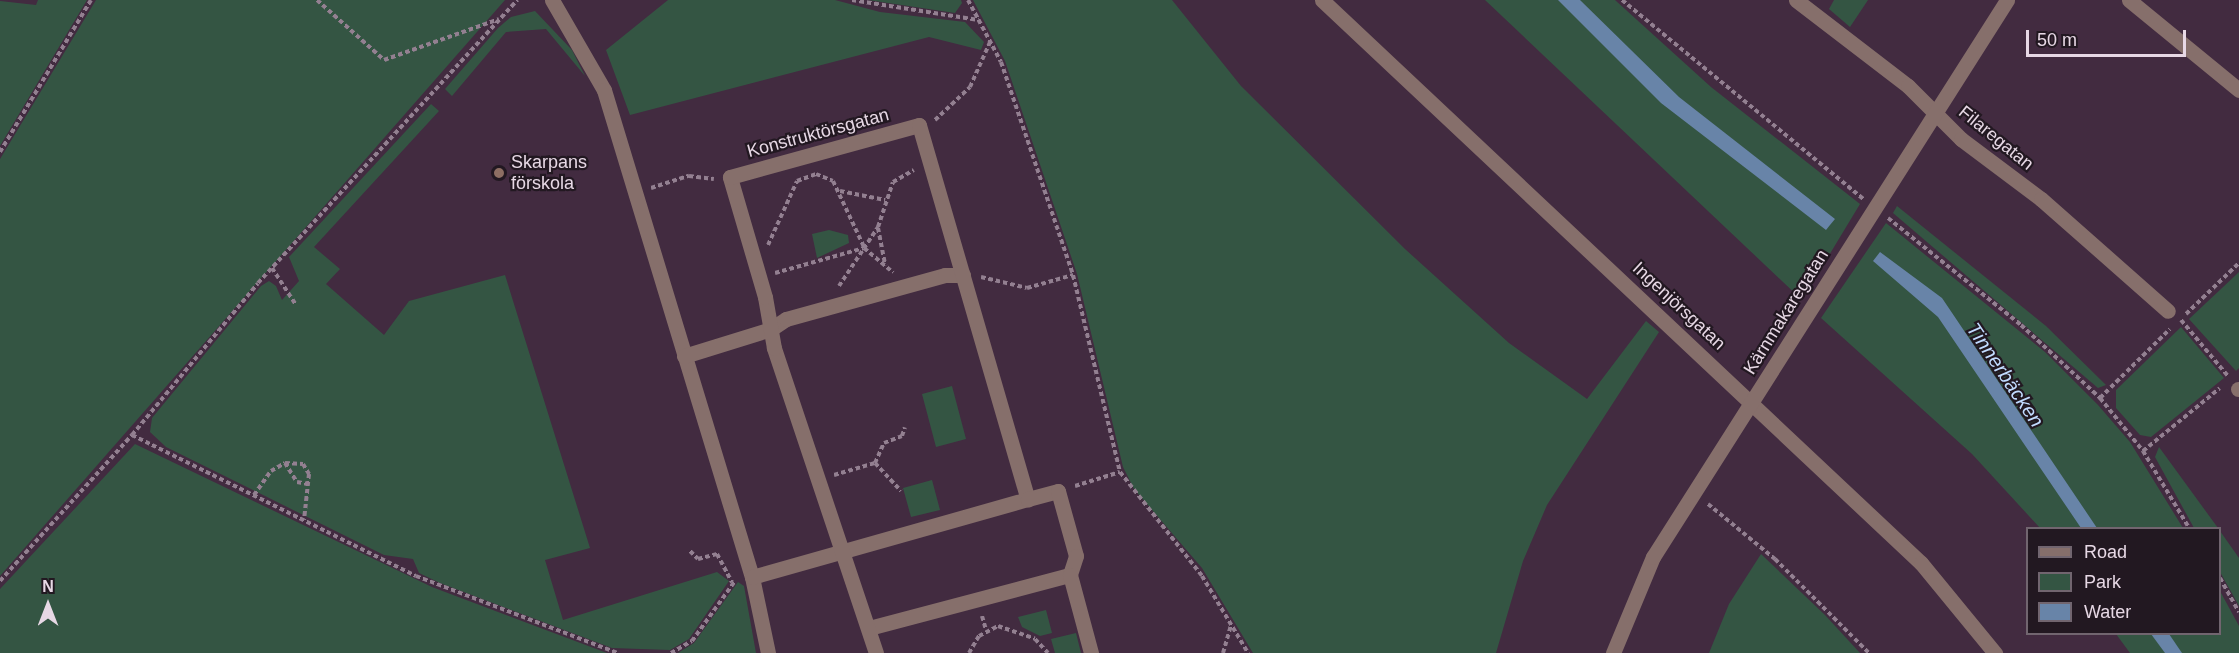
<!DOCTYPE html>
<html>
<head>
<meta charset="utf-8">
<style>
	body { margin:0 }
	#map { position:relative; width:2239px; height:653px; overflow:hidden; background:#422b40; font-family:Helvetica,sans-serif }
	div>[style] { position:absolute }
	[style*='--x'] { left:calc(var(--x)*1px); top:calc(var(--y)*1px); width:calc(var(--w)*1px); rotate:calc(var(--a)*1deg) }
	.green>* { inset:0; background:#345543 }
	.water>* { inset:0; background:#6884a8 }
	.path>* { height:4px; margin-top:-2px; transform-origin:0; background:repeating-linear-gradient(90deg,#938091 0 4.5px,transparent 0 7.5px) }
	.minor>* { height:15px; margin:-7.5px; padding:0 7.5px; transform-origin:7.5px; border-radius:7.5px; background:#866f6b }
	.dots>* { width:16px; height:16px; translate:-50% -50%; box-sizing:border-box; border:3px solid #221821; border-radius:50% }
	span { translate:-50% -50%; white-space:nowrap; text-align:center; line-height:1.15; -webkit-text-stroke:4.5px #221821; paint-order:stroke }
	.street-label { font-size:18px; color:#e7d8e5 }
	.poi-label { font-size:18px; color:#e7d8e5 }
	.left { translate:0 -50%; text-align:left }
	.water-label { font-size:20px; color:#c1dbff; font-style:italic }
	.legend { position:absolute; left:2026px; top:527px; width:195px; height:108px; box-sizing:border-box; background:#221821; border:2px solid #71656f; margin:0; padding:8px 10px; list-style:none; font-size:18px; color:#e7d8e5 }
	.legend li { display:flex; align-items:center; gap:12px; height:30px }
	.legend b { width:30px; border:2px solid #71656f }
	.north { position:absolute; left:18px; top:575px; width:60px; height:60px; -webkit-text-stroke:4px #221821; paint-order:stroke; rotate:0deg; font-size:16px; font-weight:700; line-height:24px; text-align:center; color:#e7d8e5 }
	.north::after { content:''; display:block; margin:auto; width:21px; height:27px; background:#e7d8e5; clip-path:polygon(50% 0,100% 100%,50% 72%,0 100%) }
	.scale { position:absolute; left:2026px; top:30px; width:160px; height:27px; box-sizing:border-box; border:3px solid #e7d8e5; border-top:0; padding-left:8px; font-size:18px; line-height:21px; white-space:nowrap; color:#e7d8e5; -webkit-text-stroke:4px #221821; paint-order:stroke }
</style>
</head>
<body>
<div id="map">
	<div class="green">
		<div style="clip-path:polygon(38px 0,87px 0,0 146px,0 1px,36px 5px)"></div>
		<div style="clip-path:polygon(96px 0,505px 0,0 576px,0 159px)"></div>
		<div style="clip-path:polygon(668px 0,835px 0,880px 12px,965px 22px,984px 42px,981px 50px,929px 37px,630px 115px,606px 50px)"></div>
		<div style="clip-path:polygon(868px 0,961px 0,962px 3px,955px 13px)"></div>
		<div style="clip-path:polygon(973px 0,1172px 0,1241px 86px,1405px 249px,1509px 343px,1587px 399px,1646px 321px,1659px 332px,1547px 505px,1523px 561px,1496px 653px,1253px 653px,1202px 568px,1134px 489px,1123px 467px,1077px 274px,1005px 61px)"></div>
		<div style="clip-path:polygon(1485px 0,1615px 0,1711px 87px,1860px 204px,1802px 300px)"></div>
		<div style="clip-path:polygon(1834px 0,1868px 0,1850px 27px,1829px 9px)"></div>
		<div style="clip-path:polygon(535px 11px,572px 50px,585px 76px,546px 29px,506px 32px,452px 96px,445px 89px,498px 28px,511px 17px)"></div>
		<div style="clip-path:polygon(431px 104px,439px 111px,314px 247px,340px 269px,326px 284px,384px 335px,409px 301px,505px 275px,590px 548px,545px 560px,563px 620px,717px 572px,729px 581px,689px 639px,670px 650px,612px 648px,440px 583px,419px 573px,413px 559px,384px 555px,166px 447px,150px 432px,152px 418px,261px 286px,269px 281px,276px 286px,282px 300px,299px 281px,289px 257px)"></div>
		<div style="clip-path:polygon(1897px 206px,2046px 326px,2106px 385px,2098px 388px,1893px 213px)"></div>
		<div style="clip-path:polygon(1886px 223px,2045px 352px,2098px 405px,2130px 442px,2183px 528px,2040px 528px,1972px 454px,1821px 318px)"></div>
		<div style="clip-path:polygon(829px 230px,848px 235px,849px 243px,817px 258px,812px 234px)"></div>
		<div style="clip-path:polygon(2239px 272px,2239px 368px,2236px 371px,2189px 319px)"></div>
		<div style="clip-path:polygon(2181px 327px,2224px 378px,2151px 437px,2140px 435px,2116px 408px,2116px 390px)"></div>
		<div style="clip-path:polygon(952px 386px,966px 439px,936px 447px,922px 394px)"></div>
		<div style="clip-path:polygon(135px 444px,432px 587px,607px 653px,0 653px,0 589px)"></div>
		<div style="clip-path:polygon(2159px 447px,2218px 528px,2194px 528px,2155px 457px)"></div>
		<div style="clip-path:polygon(932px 480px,940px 510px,911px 517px,903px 488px)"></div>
		<div style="clip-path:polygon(2220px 531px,2239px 558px,2239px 606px,2220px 572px)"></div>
		<div style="clip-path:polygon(1761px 554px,1825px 615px,1860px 653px,1709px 653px,1729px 604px)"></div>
		<div style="clip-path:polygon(738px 582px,744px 586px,756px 653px,678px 653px,694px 643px)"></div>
		<div style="clip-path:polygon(2220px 591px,2239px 626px,2239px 653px,2130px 653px,2116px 634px,2220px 634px)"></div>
		<div style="clip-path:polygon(1046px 610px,1052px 633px,1040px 636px,1022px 627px,1018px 617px)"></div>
		<div style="clip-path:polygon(1076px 633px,1081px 653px,1055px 653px,1051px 639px)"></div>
	</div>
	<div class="water">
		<div style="clip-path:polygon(1558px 0,1580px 0,1679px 97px,1835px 219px,1830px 225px,1826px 230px,1661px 103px)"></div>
		<div style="clip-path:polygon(1880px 252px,1942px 298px,2097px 528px,2081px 528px,1938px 317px,1873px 261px)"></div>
		<div style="clip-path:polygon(2151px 634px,2169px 634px,2182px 653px,2165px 653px)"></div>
	</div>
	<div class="path">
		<div style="--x:317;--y:0;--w:90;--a:41.8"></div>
		<div style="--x:384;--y:60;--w:122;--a:-19.6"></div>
		<div style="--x:852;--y:0;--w:128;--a:9"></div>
		<div style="--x:968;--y:0;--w:70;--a:62"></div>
		<div style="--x:1001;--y:62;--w:225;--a:71.3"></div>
		<div style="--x:1073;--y:275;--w:203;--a:76.6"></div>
		<div style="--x:1120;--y:472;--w:132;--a:51.7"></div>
		<div style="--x:1202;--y:576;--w:90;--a:59.1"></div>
		<div style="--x:1622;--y:0;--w:313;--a:39.5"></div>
		<div style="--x:935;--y:120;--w:48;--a:-43.3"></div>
		<div style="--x:970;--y:87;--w:49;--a:-66"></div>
		<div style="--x:0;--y:152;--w:177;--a:-59.1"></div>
		<div style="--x:797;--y:181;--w:20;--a:-20"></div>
		<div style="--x:816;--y:174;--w:18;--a:22"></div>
		<div style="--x:833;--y:181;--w:73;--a:64.8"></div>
		<div style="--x:651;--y:188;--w:40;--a:-18"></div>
		<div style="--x:689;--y:176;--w:25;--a:7"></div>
		<div style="--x:840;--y:191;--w:46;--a:11.3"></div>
		<div style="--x:1888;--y:218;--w:171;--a:38.8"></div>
		<div style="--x:2021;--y:325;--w:108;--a:42.7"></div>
		<div style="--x:2100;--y:398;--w:68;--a:50.9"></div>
		<div style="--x:2143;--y:451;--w:90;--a:59.1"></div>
		<div style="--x:878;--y:228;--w:38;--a:79"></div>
		<div style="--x:768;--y:245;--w:70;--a:-65.6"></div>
		<div style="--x:272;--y:268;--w:44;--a:57"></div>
		<div style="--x:775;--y:273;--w:92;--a:-15.7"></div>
		<div style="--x:864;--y:248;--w:38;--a:40"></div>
		<div style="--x:981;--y:277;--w:47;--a:13.4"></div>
		<div style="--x:1027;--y:288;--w:48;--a:-15.8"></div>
		<div style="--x:839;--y:286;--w:71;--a:-56.5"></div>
		<div style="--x:878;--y:227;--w:47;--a:-71.6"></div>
		<div style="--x:893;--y:182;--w:24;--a:-30"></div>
		<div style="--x:2186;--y:314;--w:74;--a:-43.9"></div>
		<div style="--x:2181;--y:320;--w:73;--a:50"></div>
		<div style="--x:2100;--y:398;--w:98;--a:-44.6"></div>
		<div style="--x:132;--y:435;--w:317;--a:26.4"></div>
		<div style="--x:416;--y:576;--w:216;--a:20.9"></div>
		<div style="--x:2143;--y:451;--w:99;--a:-39.3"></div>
		<div style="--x:285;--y:463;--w:22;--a:58"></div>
		<div style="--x:297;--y:482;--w:11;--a:10"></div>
		<div style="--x:875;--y:463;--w:22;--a:-66"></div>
		<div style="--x:884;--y:443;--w:19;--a:-21"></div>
		<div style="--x:902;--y:436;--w:9;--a:-72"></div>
		<div style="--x:834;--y:475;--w:43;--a:-16.3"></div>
		<div style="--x:875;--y:463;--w:38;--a:47"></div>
		<div style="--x:1075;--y:486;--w:47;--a:-17.3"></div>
		<div style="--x:254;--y:495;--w:29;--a:-55"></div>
		<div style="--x:271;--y:471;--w:16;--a:-30"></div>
		<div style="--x:285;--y:463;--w:18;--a:3"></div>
		<div style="--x:303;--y:464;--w:12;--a:59"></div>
		<div style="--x:309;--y:474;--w:46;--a:96.2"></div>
		<div style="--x:1708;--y:504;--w:87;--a:39.4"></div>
		<div style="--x:1775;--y:559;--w:133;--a:45"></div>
		<div style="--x:690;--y:551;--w:11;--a:45"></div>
		<div style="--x:698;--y:559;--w:20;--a:-15"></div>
		<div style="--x:717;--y:554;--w:32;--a:62"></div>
		<div style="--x:2220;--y:578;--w:39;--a:61"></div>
		<div style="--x:0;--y:581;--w:197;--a:-47.9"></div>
		<div style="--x:132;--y:435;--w:197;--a:-50.3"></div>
		<div style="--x:258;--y:283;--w:384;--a:-47.5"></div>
		<div style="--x:982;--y:616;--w:15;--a:74"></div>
		<div style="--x:671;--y:653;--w:24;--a:-30"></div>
		<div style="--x:692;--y:641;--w:74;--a:-54.4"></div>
		<div style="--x:969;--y:653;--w:20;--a:-60"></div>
		<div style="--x:979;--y:636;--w:21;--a:-28"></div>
		<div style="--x:998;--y:626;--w:39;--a:19"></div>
		<div style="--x:1035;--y:639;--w:19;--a:47"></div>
		<div style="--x:1223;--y:653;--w:29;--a:-74"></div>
	</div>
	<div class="minor">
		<div style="--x:552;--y:0;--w:104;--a:60"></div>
		<div style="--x:604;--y:90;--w:509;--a:73.1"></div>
		<div style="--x:752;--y:577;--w:78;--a:78.1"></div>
		<div style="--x:1322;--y:0;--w:822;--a:43.23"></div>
		<div style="--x:1921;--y:563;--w:117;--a:50.6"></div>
		<div style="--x:1796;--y:0;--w:141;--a:37.5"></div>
		<div style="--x:1908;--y:86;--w:75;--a:45"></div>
		<div style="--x:1961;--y:139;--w:100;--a:36.9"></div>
		<div style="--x:2041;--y:199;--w:169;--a:41.4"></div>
		<div style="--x:2129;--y:0;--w:142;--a:39.3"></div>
		<div style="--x:684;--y:356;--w:91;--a:-17.2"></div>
		<div style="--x:771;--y:329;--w:18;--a:-34"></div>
		<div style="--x:786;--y:319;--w:165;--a:-15.5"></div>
		<div style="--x:945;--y:275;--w:18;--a:0"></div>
		<div style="--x:2238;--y:389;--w:1;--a:0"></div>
		<div style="--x:752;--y:577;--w:287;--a:-15.8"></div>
		<div style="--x:869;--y:628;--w:208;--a:-14.8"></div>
		<div style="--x:876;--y:653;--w:322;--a:-108.5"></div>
		<div style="--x:774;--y:348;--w:52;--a:-100"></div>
		<div style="--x:765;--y:297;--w:125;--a:-106.3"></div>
		<div style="--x:730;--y:177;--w:196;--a:-15.4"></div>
		<div style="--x:919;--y:125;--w:390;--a:73.8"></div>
		<div style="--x:1028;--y:499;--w:31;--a:-15"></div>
		<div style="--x:1058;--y:491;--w:67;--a:74.5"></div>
		<div style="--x:1076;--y:556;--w:20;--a:108"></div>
		<div style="--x:1070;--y:575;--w:81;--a:74.9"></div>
		<div style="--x:1613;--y:653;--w:104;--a:-67.4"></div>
		<div style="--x:1653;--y:557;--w:660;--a:-57.56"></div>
	</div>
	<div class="dots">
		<div style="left:499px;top:173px;background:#8d6e63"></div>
	</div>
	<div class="street-label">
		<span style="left:818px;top:133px;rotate:-15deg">Konstruktörsgatan</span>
		<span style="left:1996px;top:138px;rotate:39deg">Filaregatan</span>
		<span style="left:1679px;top:306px;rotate:43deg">Ingenjörsgatan</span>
		<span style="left:1786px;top:312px;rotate:-58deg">Kärnmakaregatan</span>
	</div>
	<div class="poi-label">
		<span class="left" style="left:511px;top:173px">Skarpans<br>förskola</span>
	</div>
	<div class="water-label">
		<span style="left:2005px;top:375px;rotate:56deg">Tinnerbäcken</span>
	</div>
	<ul class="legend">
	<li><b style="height:8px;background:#866f6b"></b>Road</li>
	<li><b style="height:16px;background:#345543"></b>Park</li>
	<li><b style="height:16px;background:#6884a8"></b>Water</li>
	</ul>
	<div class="north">N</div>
	<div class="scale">50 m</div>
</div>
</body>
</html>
